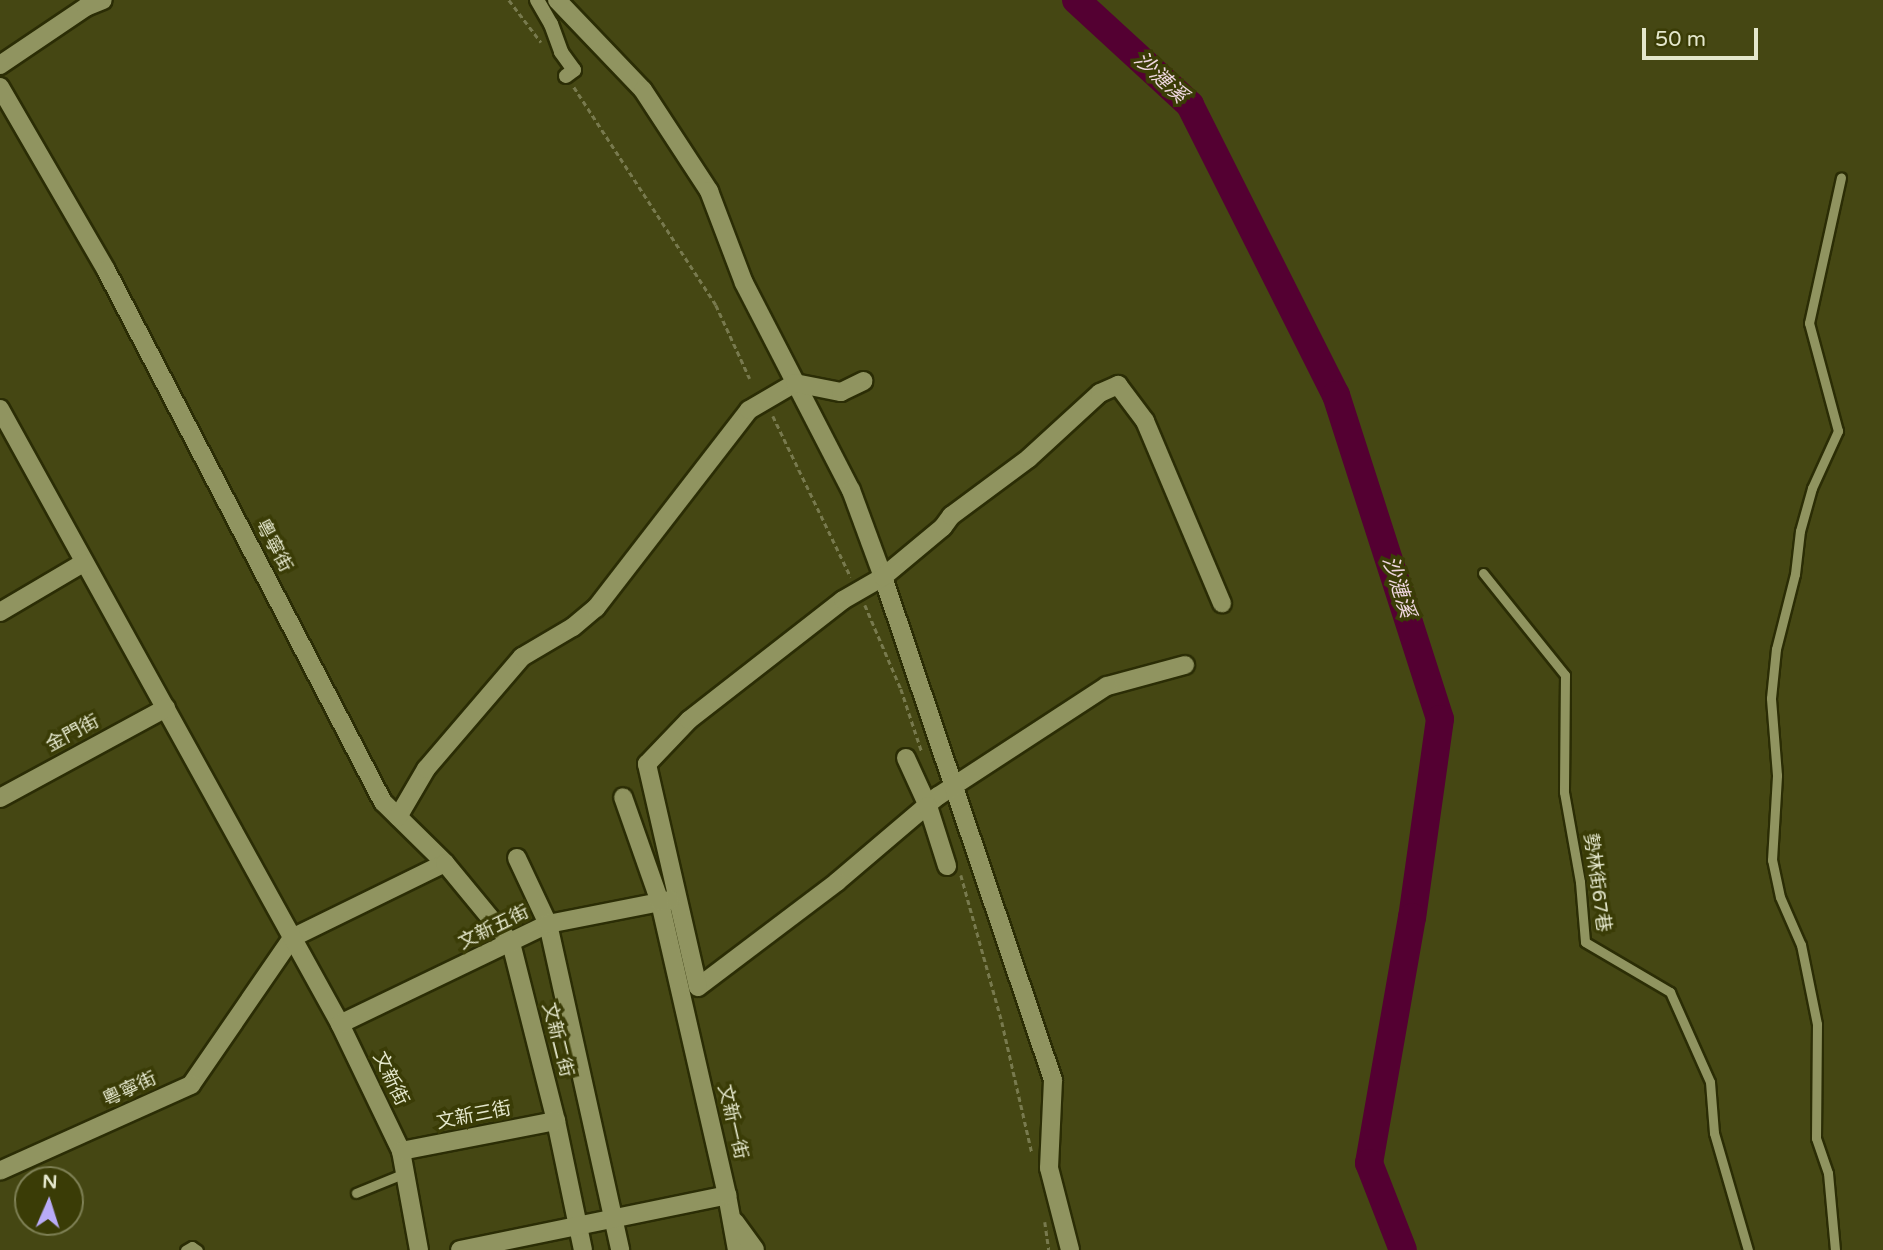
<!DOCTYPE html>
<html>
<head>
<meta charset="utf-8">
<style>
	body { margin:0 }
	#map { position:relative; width:1883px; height:1250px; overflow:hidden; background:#454713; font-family:"Varela Round","Noto Sans TC",sans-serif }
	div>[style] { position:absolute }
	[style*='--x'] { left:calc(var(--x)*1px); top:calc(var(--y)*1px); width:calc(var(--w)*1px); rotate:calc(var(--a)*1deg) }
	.river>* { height:28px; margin:-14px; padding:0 14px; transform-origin:14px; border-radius:14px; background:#540032 }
	.path>* { height:2.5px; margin-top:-1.25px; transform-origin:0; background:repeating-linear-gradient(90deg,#787a4e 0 5px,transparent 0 8.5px) }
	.roads { filter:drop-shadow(2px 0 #2b2d05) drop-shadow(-2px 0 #2b2d05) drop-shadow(0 2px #2b2d05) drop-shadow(0 -2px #2b2d05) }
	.service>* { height:9px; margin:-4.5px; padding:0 4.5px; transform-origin:4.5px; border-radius:4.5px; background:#909460 }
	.pedestrian>* { height:14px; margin:-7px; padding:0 7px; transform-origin:7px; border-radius:7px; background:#909460 }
	.minor>* { height:18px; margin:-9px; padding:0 9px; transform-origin:9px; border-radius:9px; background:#909460 }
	span { translate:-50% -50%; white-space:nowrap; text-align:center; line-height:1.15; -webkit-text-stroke:7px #3a3c06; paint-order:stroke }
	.street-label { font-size:19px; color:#e4e7cc }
	.water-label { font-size:21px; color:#efd7e0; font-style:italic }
	.north { position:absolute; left:14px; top:1166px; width:70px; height:70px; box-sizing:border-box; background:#3a3c06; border:2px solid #7e8055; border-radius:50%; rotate:3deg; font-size:19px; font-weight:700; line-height:28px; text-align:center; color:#e4e7cc }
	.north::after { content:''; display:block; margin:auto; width:24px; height:32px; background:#b9abf7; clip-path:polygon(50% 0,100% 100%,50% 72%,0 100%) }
	.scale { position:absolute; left:1642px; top:28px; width:116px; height:32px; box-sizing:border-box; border:4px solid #e4e7cc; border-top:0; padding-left:9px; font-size:21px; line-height:24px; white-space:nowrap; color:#e4e7cc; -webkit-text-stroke:5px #3a3c06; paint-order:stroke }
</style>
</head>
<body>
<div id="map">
	<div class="river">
		<div style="--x:1076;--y:0;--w:155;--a:42.6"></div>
		<div style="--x:1190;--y:105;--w:325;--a:63.3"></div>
		<div style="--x:1336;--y:395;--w:340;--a:72.2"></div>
		<div style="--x:1440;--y:719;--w:200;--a:98"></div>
		<div style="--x:1412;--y:917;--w:250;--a:99.9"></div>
		<div style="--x:1369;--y:1163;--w:93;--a:68.7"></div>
	</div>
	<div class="path">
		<div style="--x:509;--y:0;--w:53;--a:52.7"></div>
		<div style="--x:574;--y:87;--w:260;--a:56.9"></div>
		<div style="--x:716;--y:305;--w:81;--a:65.3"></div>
		<div style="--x:773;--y:416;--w:179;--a:64.2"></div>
		<div style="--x:865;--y:605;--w:91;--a:66.8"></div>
		<div style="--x:901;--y:689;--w:66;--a:71.6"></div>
		<div style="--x:961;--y:875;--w:153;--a:74.4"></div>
		<div style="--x:1002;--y:1022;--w:134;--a:77.1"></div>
		<div style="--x:1045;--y:1222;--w:28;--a:82"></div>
	</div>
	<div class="roads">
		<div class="service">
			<div style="--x:1483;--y:573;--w:131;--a:51.2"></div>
			<div style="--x:1565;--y:675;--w:117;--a:90.5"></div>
			<div style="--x:1564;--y:792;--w:91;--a:79.9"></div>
			<div style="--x:1580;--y:882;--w:60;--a:85.2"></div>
			<div style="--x:1585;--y:942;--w:99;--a:30.5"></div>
			<div style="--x:1670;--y:992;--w:98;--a:66"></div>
			<div style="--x:1710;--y:1082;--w:51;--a:85.5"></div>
			<div style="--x:1714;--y:1133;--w:122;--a:73.8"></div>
			<div style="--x:356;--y:1193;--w:53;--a:-22.2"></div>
			<div style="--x:185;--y:1250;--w:8;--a:-30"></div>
			<div style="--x:192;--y:1246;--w:7;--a:34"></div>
			<div style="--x:1835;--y:1250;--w:77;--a:-95.2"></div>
			<div style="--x:1828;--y:1173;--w:37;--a:-109"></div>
			<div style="--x:1816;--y:1138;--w:114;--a:-89.5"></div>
			<div style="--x:1817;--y:1024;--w:81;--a:-101.4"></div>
			<div style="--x:1801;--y:945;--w:52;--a:-113.6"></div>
			<div style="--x:1780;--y:897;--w:38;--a:-102"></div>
			<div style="--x:1772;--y:860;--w:85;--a:-86.6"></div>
			<div style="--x:1777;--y:775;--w:77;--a:-94.5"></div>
			<div style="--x:1771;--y:698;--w:49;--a:-84.2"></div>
			<div style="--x:1776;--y:649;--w:77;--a:-75.8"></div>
			<div style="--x:1795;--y:574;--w:43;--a:-83.4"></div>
			<div style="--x:1800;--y:531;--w:45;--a:-74.4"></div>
			<div style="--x:1812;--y:488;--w:63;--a:-65.5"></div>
			<div style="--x:1838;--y:431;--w:112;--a:-105"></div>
			<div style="--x:1809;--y:323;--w:149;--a:-77.6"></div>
		</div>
		<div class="pedestrian">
			<div style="--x:537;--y:0;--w:28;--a:60"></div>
			<div style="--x:551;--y:24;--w:30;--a:70"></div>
			<div style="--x:561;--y:52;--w:22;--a:54"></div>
			<div style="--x:574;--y:70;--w:10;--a:143"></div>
		</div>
		<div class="minor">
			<div style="--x:557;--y:0;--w:124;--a:46.3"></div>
			<div style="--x:643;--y:90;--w:121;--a:56.8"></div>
			<div style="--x:709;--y:191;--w:98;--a:69.2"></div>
			<div style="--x:744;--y:283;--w:233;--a:62.7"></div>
			<div style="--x:851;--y:490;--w:93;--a:69.8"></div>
			<div style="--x:883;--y:577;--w:531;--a:71.33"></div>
			<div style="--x:1053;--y:1080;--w:88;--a:92.6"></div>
			<div style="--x:1049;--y:1168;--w:85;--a:75.6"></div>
			<div style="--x:0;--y:65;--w:104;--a:-34"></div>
			<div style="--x:86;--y:7;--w:18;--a:-22"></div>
			<div style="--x:0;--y:87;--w:211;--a:59.9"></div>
			<div style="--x:106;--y:270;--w:600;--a:62.5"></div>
			<div style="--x:383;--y:802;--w:87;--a:44.5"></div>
			<div style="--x:445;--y:863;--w:170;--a:153.9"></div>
			<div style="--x:292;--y:938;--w:178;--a:124.5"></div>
			<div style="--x:191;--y:1085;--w:209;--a:155.8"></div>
			<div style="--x:0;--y:409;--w:703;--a:61.06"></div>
			<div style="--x:340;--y:1024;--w:141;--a:64.3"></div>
			<div style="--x:401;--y:1151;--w:101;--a:79.7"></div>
			<div style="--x:0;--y:612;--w:96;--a:-30.6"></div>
			<div style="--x:1185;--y:665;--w:81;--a:164.9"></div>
			<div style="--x:1107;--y:686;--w:202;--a:146.9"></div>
			<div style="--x:938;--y:796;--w:133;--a:139.6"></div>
			<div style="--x:837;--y:882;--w:174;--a:142.9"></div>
			<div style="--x:698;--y:987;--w:229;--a:-102.9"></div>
			<div style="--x:647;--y:764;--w:61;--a:-46.3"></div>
			<div style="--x:689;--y:720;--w:195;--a:-37.9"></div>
			<div style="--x:843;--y:600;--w:46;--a:-29.9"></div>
			<div style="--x:883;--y:577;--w:78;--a:-39.8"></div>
			<div style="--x:943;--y:527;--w:14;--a:-54"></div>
			<div style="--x:951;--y:516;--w:97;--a:-36.6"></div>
			<div style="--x:1029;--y:458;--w:96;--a:-42.5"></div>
			<div style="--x:1100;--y:393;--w:20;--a:-24"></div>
			<div style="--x:1118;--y:385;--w:45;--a:53.1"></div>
			<div style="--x:1145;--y:421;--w:198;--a:67.1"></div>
			<div style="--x:906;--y:758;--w:53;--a:65.4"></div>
			<div style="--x:928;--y:806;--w:63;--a:72.4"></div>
			<div style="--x:0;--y:798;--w:189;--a:-28.5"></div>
			<div style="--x:398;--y:817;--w:56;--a:-59.7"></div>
			<div style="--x:426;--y:769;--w:148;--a:-49.4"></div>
			<div style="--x:522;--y:657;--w:59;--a:-30.5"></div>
			<div style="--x:573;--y:627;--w:30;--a:-40"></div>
			<div style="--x:596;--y:608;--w:250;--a:-52.3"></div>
			<div style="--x:749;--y:410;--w:53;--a:-30.4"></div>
			<div style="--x:795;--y:383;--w:47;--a:11.1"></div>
			<div style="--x:841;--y:392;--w:25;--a:-26"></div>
			<div style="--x:517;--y:858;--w:73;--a:64.8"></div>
			<div style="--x:548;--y:924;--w:334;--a:77.5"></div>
			<div style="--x:445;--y:863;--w:104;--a:50.5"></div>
			<div style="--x:511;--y:943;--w:184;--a:75.8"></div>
			<div style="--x:556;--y:1121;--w:132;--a:78.2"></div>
			<div style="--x:340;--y:1024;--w:231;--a:-25.7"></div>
			<div style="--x:548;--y:924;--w:124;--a:-11.1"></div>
			<div style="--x:401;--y:1151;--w:158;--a:-11"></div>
			<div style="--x:727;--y:1195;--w:56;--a:79.7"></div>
			<div style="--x:735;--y:1222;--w:34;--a:54"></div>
			<div style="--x:460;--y:1250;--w:273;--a:-11.6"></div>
			<div style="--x:727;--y:1195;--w:301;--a:-102.9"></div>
			<div style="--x:660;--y:902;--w:111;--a:-109.4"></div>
		</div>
	</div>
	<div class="street-label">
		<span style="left:273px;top:546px;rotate:62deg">粵寧街</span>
		<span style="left:73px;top:734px;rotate:-28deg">金門街</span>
		<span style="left:1596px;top:883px;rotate:82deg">勢林街67巷</span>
		<span style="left:494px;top:928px;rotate:-26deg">文新五街</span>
		<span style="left:557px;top:1040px;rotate:76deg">文新二街</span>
		<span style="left:390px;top:1079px;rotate:64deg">文新街</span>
		<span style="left:130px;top:1090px;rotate:-25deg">粵寧街</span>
		<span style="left:474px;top:1116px;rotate:-11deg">文新三街</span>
		<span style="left:732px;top:1122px;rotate:77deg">文新一街</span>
	</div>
	<div class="water-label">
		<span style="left:1160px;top:78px;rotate:43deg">沙漣溪</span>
		<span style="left:1398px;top:587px;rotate:72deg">沙漣溪</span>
	</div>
	<div class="north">N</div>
	<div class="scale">50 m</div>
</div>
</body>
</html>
